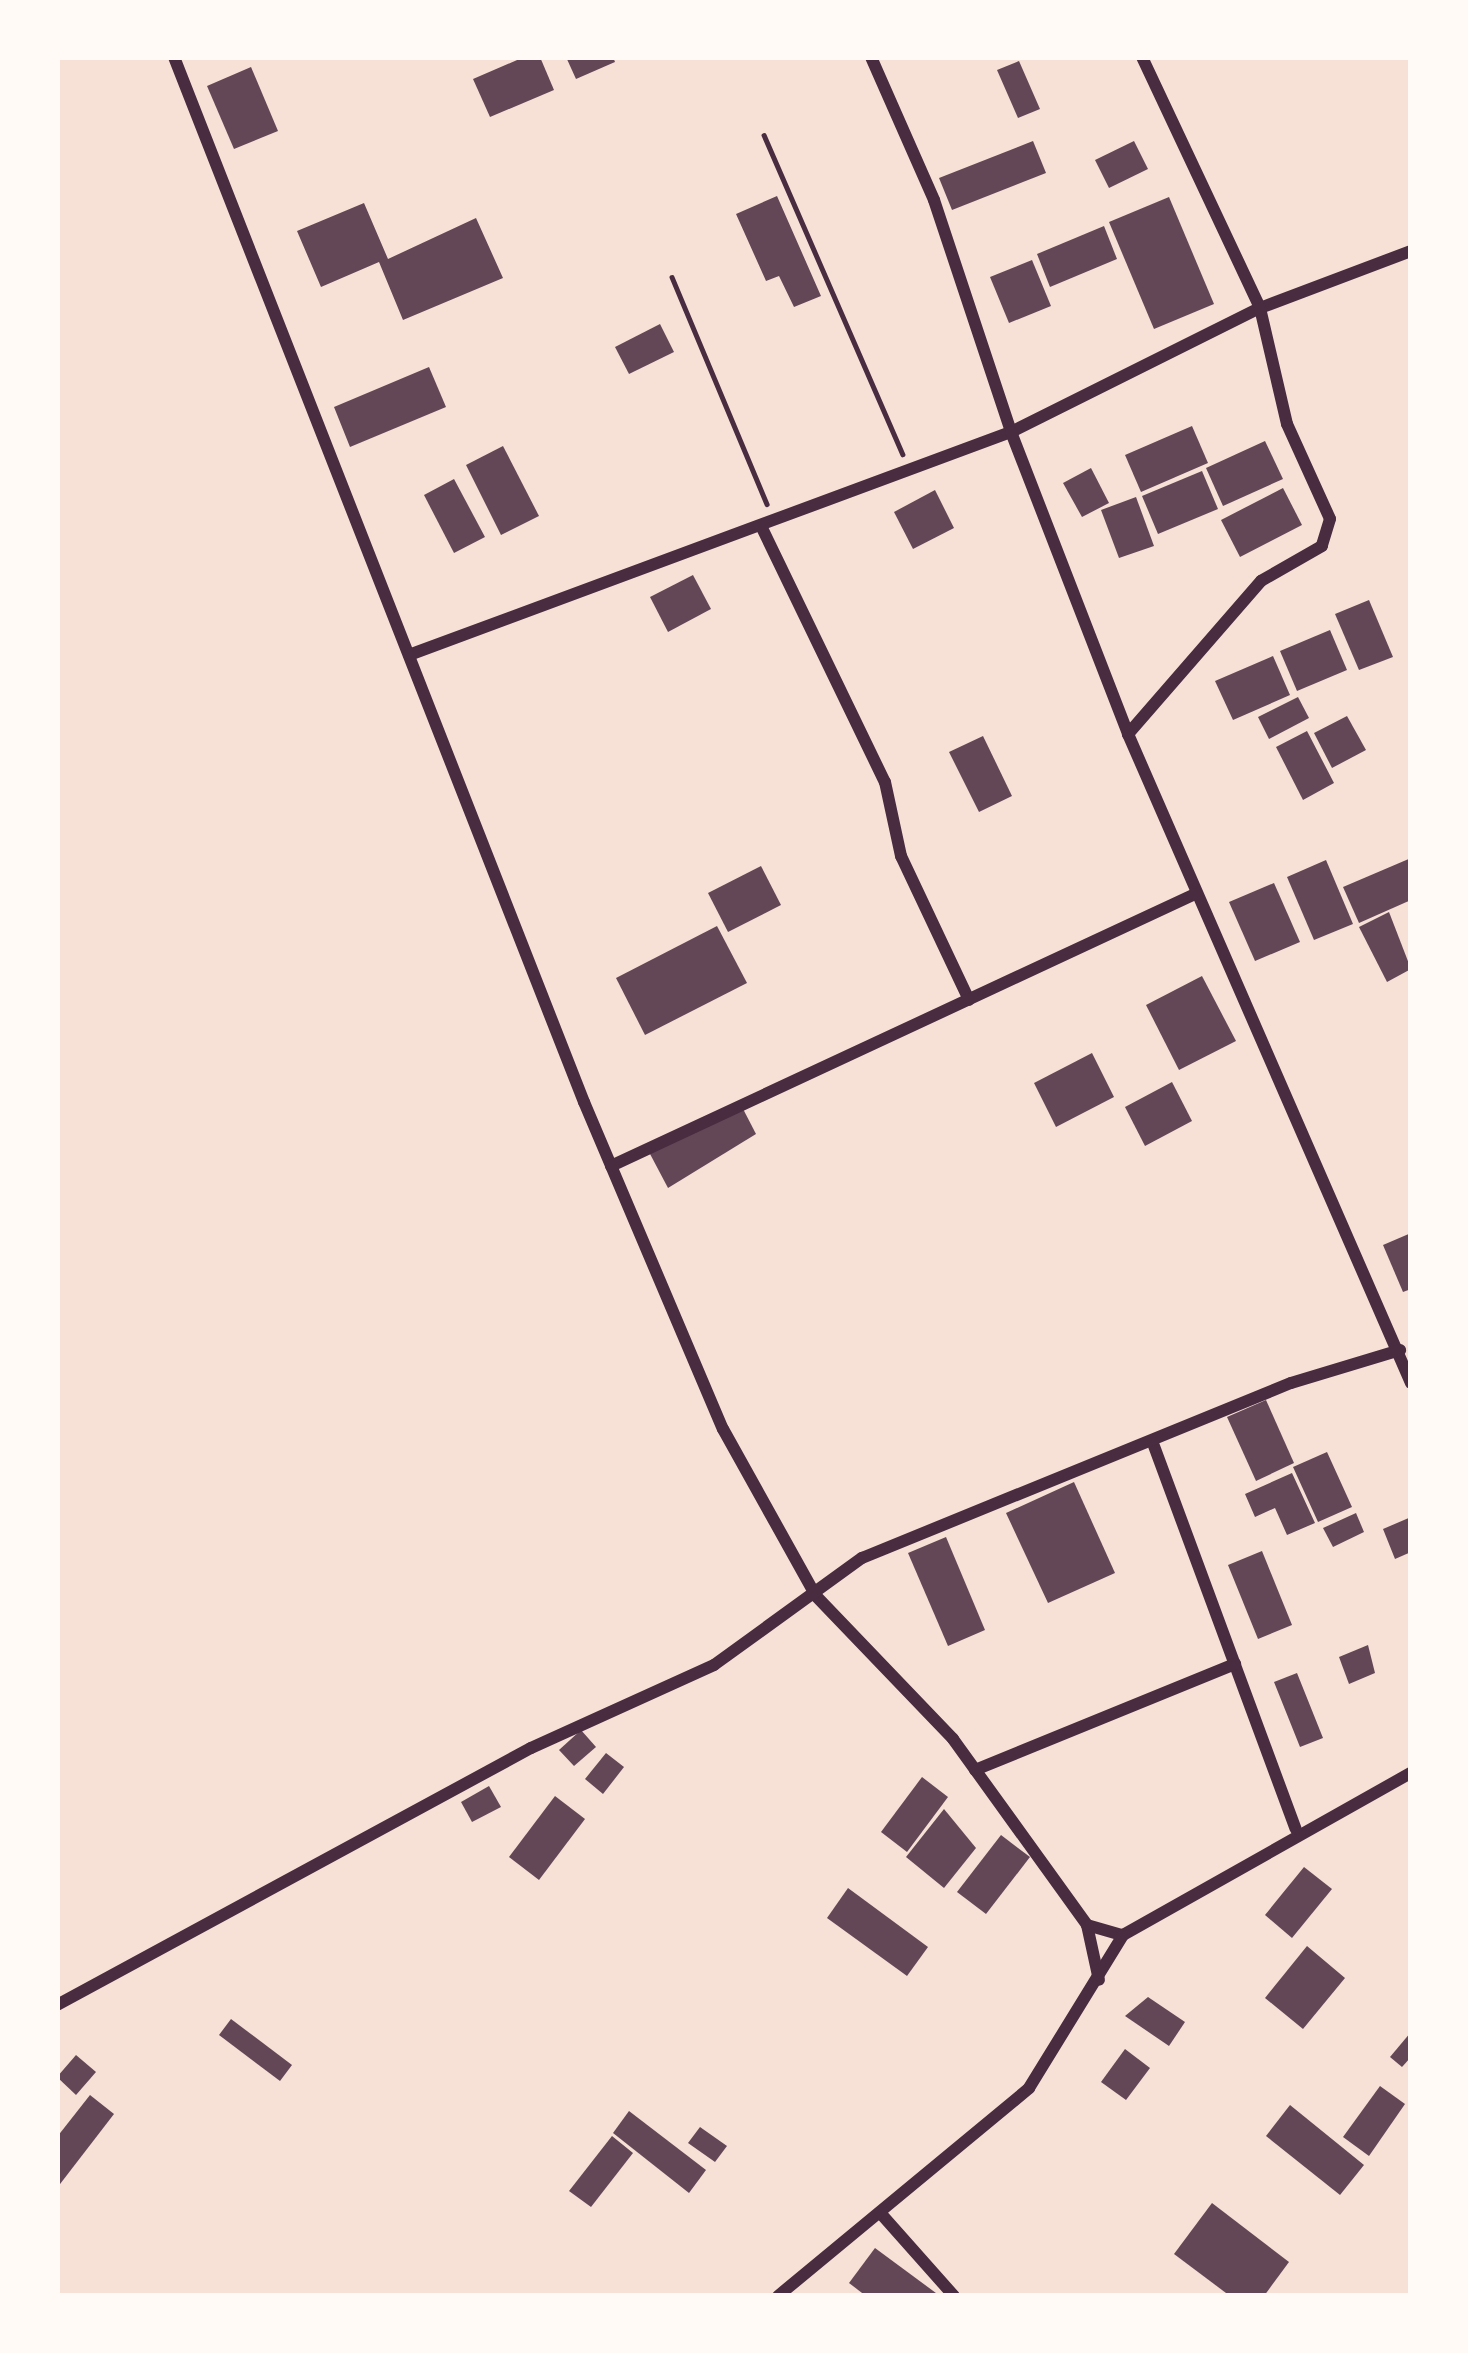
<!DOCTYPE html>
<html>
<head>
<meta charset="utf-8">
<style>
	body { margin:0 }
	#map { position:relative; width:1468px; height:2353px; overflow:hidden; background:#f7e1d7; font-family:"Fira Sans",sans-serif }
	div>[style] { position:absolute }
	[style*='--x'] { left:calc(var(--x)*1px); top:calc(var(--y)*1px); width:calc(var(--w)*1px); rotate:calc(var(--a)*1deg) }
	.building>* { inset:0; background:#644757 }
	.path>* { height:4.5px; margin:-2.25px; padding:0 2.25px; transform-origin:2.25px; border-radius:2.25px; background:#4a2c40 }
	.minor>* { height:12px; margin:-6px; padding:0 6px; transform-origin:6px; border-radius:6px; background:#4a2c40 }
	span { translate:-50% -50%; white-space:nowrap; text-align:center; line-height:1.15; -webkit-text-stroke:9px #fffaf5; paint-order:stroke }
	.frame { position:absolute; inset:0; border:60px solid #fffaf5; pointer-events:none }
</style>
</head>
<body>
<div id="map">
	<div class="building">
		<div style="clip-path:polygon(524px 57px,540px 57px,554px 90px,490px 117px,473px 79px)"></div>
		<div style="clip-path:polygon(566px 57px,613px 57px,615px 62px,576px 79px)"></div>
		<div style="clip-path:polygon(1019px 61px,1040px 109px,1018px 118px,997px 70px)"></div>
		<div style="clip-path:polygon(251px 67px,278px 131px,234px 149px,207px 86px)"></div>
		<div style="clip-path:polygon(1033px 141px,1046px 173px,952px 210px,939px 178px)"></div>
		<div style="clip-path:polygon(1134px 141px,1148px 169px,1109px 188px,1095px 160px)"></div>
		<div style="clip-path:polygon(777px 196px,821px 296px,794px 307px,779px 276px,766px 281px,736px 214px)"></div>
		<div style="clip-path:polygon(1169px 197px,1214px 304px,1154px 329px,1109px 222px)"></div>
		<div style="clip-path:polygon(364px 203px,388px 259px,476px 218px,503px 278px,403px 320px,379px 262px,321px 287px,297px 231px)"></div>
		<div style="clip-path:polygon(1104px 226px,1117px 259px,1050px 287px,1037px 254px)"></div>
		<div style="clip-path:polygon(1032px 260px,1051px 306px,1009px 323px,990px 277px)"></div>
		<div style="clip-path:polygon(660px 324px,674px 352px,629px 374px,615px 347px)"></div>
		<div style="clip-path:polygon(429px 367px,446px 407px,350px 447px,334px 407px)"></div>
		<div style="clip-path:polygon(1192px 426px,1208px 463px,1141px 492px,1125px 455px)"></div>
		<div style="clip-path:polygon(1265px 441px,1283px 479px,1223px 506px,1206px 468px)"></div>
		<div style="clip-path:polygon(503px 446px,539px 516px,501px 535px,466px 465px)"></div>
		<div style="clip-path:polygon(1091px 468px,1109px 503px,1082px 517px,1063px 483px)"></div>
		<div style="clip-path:polygon(1202px 471px,1218px 509px,1158px 534px,1142px 496px)"></div>
		<div style="clip-path:polygon(454px 479px,485px 537px,454px 553px,424px 495px)"></div>
		<div style="clip-path:polygon(1283px 488px,1302px 525px,1240px 557px,1221px 520px)"></div>
		<div style="clip-path:polygon(935px 490px,954px 528px,913px 549px,894px 512px)"></div>
		<div style="clip-path:polygon(1136px 497px,1154px 546px,1119px 558px,1101px 510px)"></div>
		<div style="clip-path:polygon(693px 575px,711px 609px,668px 632px,650px 597px)"></div>
		<div style="clip-path:polygon(1369px 600px,1393px 657px,1359px 670px,1335px 614px)"></div>
		<div style="clip-path:polygon(1330px 630px,1347px 670px,1297px 691px,1280px 651px)"></div>
		<div style="clip-path:polygon(1273px 656px,1290px 695px,1233px 720px,1215px 681px)"></div>
		<div style="clip-path:polygon(1298px 697px,1309px 718px,1269px 739px,1258px 717px)"></div>
		<div style="clip-path:polygon(1347px 716px,1366px 750px,1332px 768px,1314px 733px)"></div>
		<div style="clip-path:polygon(1307px 731px,1334px 783px,1303px 800px,1276px 747px)"></div>
		<div style="clip-path:polygon(983px 736px,1012px 796px,979px 812px,949px 752px)"></div>
		<div style="clip-path:polygon(1411px 858px,1411px 900px,1359px 923px,1343px 887px)"></div>
		<div style="clip-path:polygon(1326px 860px,1353px 924px,1314px 940px,1287px 877px)"></div>
		<div style="clip-path:polygon(761px 866px,781px 905px,728px 932px,708px 893px)"></div>
		<div style="clip-path:polygon(1274px 883px,1300px 942px,1255px 961px,1229px 902px)"></div>
		<div style="clip-path:polygon(1389px 912px,1411px 969px,1387px 982px,1359px 927px)"></div>
		<div style="clip-path:polygon(717px 926px,747px 983px,645px 1035px,616px 978px)"></div>
		<div style="clip-path:polygon(1202px 976px,1236px 1041px,1179px 1070px,1146px 1005px)"></div>
		<div style="clip-path:polygon(1092px 1053px,1114px 1097px,1056px 1127px,1034px 1083px)"></div>
		<div style="clip-path:polygon(1172px 1082px,1192px 1121px,1145px 1146px,1125px 1107px)"></div>
		<div style="clip-path:polygon(741px 1105px,756px 1134px,668px 1188px,649px 1152px)"></div>
		<div style="clip-path:polygon(1411px 1233px,1411px 1289px,1403px 1292px,1383px 1245px)"></div>
		<div style="clip-path:polygon(1266px 1400px,1294px 1463px,1256px 1481px,1227px 1417px)"></div>
		<div style="clip-path:polygon(1327px 1452px,1352px 1507px,1318px 1522px,1293px 1467px)"></div>
		<div style="clip-path:polygon(1292px 1473px,1315px 1523px,1287px 1535px,1275px 1508px,1255px 1517px,1245px 1494px)"></div>
		<div style="clip-path:polygon(1074px 1482px,1115px 1573px,1048px 1603px,1006px 1513px)"></div>
		<div style="clip-path:polygon(1356px 1513px,1364px 1532px,1333px 1547px,1323px 1528px)"></div>
		<div style="clip-path:polygon(1411px 1517px,1411px 1552px,1395px 1559px,1383px 1529px)"></div>
		<div style="clip-path:polygon(946px 1537px,985px 1630px,948px 1646px,908px 1553px)"></div>
		<div style="clip-path:polygon(1262px 1551px,1292px 1625px,1258px 1639px,1228px 1565px)"></div>
		<div style="clip-path:polygon(1368px 1645px,1375px 1673px,1349px 1684px,1339px 1657px)"></div>
		<div style="clip-path:polygon(1297px 1673px,1323px 1738px,1300px 1747px,1274px 1682px)"></div>
		<div style="clip-path:polygon(581px 1730px,596px 1747px,574px 1766px,559px 1750px)"></div>
		<div style="clip-path:polygon(606px 1753px,624px 1767px,603px 1794px,585px 1779px)"></div>
		<div style="clip-path:polygon(922px 1777px,948px 1797px,907px 1852px,881px 1832px)"></div>
		<div style="clip-path:polygon(489px 1786px,501px 1807px,472px 1822px,461px 1802px)"></div>
		<div style="clip-path:polygon(555px 1796px,585px 1819px,539px 1880px,509px 1857px)"></div>
		<div style="clip-path:polygon(944px 1809px,976px 1848px,944px 1888px,906px 1857px)"></div>
		<div style="clip-path:polygon(1001px 1835px,1030px 1857px,986px 1914px,957px 1892px)"></div>
		<div style="clip-path:polygon(1304px 1867px,1332px 1889px,1292px 1938px,1265px 1915px)"></div>
		<div style="clip-path:polygon(848px 1888px,928px 1947px,907px 1976px,827px 1918px)"></div>
		<div style="clip-path:polygon(1307px 1946px,1345px 1978px,1303px 2029px,1265px 1998px)"></div>
		<div style="clip-path:polygon(1148px 1997px,1185px 2022px,1169px 2046px,1125px 2016px)"></div>
		<div style="clip-path:polygon(231px 2019px,292px 2065px,280px 2081px,219px 2035px)"></div>
		<div style="clip-path:polygon(1411px 2032px,1411px 2057px,1402px 2067px,1390px 2057px)"></div>
		<div style="clip-path:polygon(1125px 2049px,1150px 2068px,1126px 2100px,1101px 2082px)"></div>
		<div style="clip-path:polygon(76px 2055px,96px 2072px,76px 2095px,57px 2077px)"></div>
		<div style="clip-path:polygon(1380px 2086px,1405px 2104px,1369px 2156px,1343px 2137px)"></div>
		<div style="clip-path:polygon(90px 2095px,114px 2114px,57px 2188px,57px 2137px)"></div>
		<div style="clip-path:polygon(1290px 2105px,1364px 2165px,1340px 2195px,1266px 2136px)"></div>
		<div style="clip-path:polygon(629px 2111px,706px 2170px,689px 2193px,613px 2133px)"></div>
		<div style="clip-path:polygon(700px 2127px,727px 2146px,715px 2162px,688px 2143px)"></div>
		<div style="clip-path:polygon(612px 2136px,633px 2153px,591px 2207px,569px 2191px)"></div>
		<div style="clip-path:polygon(1212px 2203px,1289px 2262px,1264px 2296px,1230px 2296px,1174px 2254px)"></div>
		<div style="clip-path:polygon(875px 2248px,940px 2296px,866px 2296px,849px 2283px)"></div>
	</div>
	<div class="path">
		<div style="--x:764;--y:135;--w:348;--a:66.5"></div>
		<div style="--x:672;--y:277;--w:246;--a:67.3"></div>
	</div>
	<div class="minor">
		<div style="--x:174;--y:57;--w:1123;--a:68.58"></div>
		<div style="--x:584;--y:1102;--w:355;--a:67"></div>
		<div style="--x:723;--y:1429;--w:191;--a:60.9"></div>
		<div style="--x:816;--y:1596;--w:198;--a:46.2"></div>
		<div style="--x:953;--y:1739;--w:229;--a:54.2"></div>
		<div style="--x:1087;--y:1925;--w:37;--a:16"></div>
		<div style="--x:1123;--y:1935;--w:330;--a:-29.4"></div>
		<div style="--x:871;--y:57;--w:156;--a:66.2"></div>
		<div style="--x:934;--y:200;--w:244;--a:71.6"></div>
		<div style="--x:1011;--y:432;--w:278;--a:-26.5"></div>
		<div style="--x:1260;--y:308;--w:161;--a:-20.7"></div>
		<div style="--x:1142;--y:57;--w:277;--a:64.8"></div>
		<div style="--x:1260;--y:308;--w:119;--a:76.9"></div>
		<div style="--x:1287;--y:424;--w:104;--a:65.6"></div>
		<div style="--x:1330;--y:519;--w:28;--a:107"></div>
		<div style="--x:1322;--y:546;--w:70;--a:150.2"></div>
		<div style="--x:1261;--y:581;--w:203;--a:131"></div>
		<div style="--x:1128;--y:734;--w:708;--a:66.44"></div>
		<div style="--x:763;--y:530;--w:280;--a:64.2"></div>
		<div style="--x:885;--y:782;--w:76;--a:77.8"></div>
		<div style="--x:901;--y:856;--w:159;--a:64.7"></div>
		<div style="--x:409;--y:655;--w:642;--a:-20.33"></div>
		<div style="--x:1011;--y:432;--w:324;--a:68.8"></div>
		<div style="--x:611;--y:1166;--w:644;--a:-24.97"></div>
		<div style="--x:1154;--y:1446;--w:408;--a:69.7"></div>
		<div style="--x:975;--y:1770;--w:281;--a:-22.2"></div>
		<div style="--x:1087;--y:1925;--w:56;--a:77.7"></div>
		<div style="--x:57;--y:2005;--w:539;--a:-28.47"></div>
		<div style="--x:531;--y:1748;--w:201;--a:-24.4"></div>
		<div style="--x:714;--y:1665;--w:183;--a:-35.9"></div>
		<div style="--x:862;--y:1558;--w:463;--a:-22.2"></div>
		<div style="--x:1291;--y:1383;--w:114;--a:-16.8"></div>
		<div style="--x:883;--y:2216;--w:107;--a:48.4"></div>
		<div style="--x:778;--y:2296;--w:326;--a:-39.6"></div>
		<div style="--x:1029;--y:2088;--w:180;--a:-58.4"></div>
	</div>
	<div class="frame"></div>
</div>
</body>
</html>
